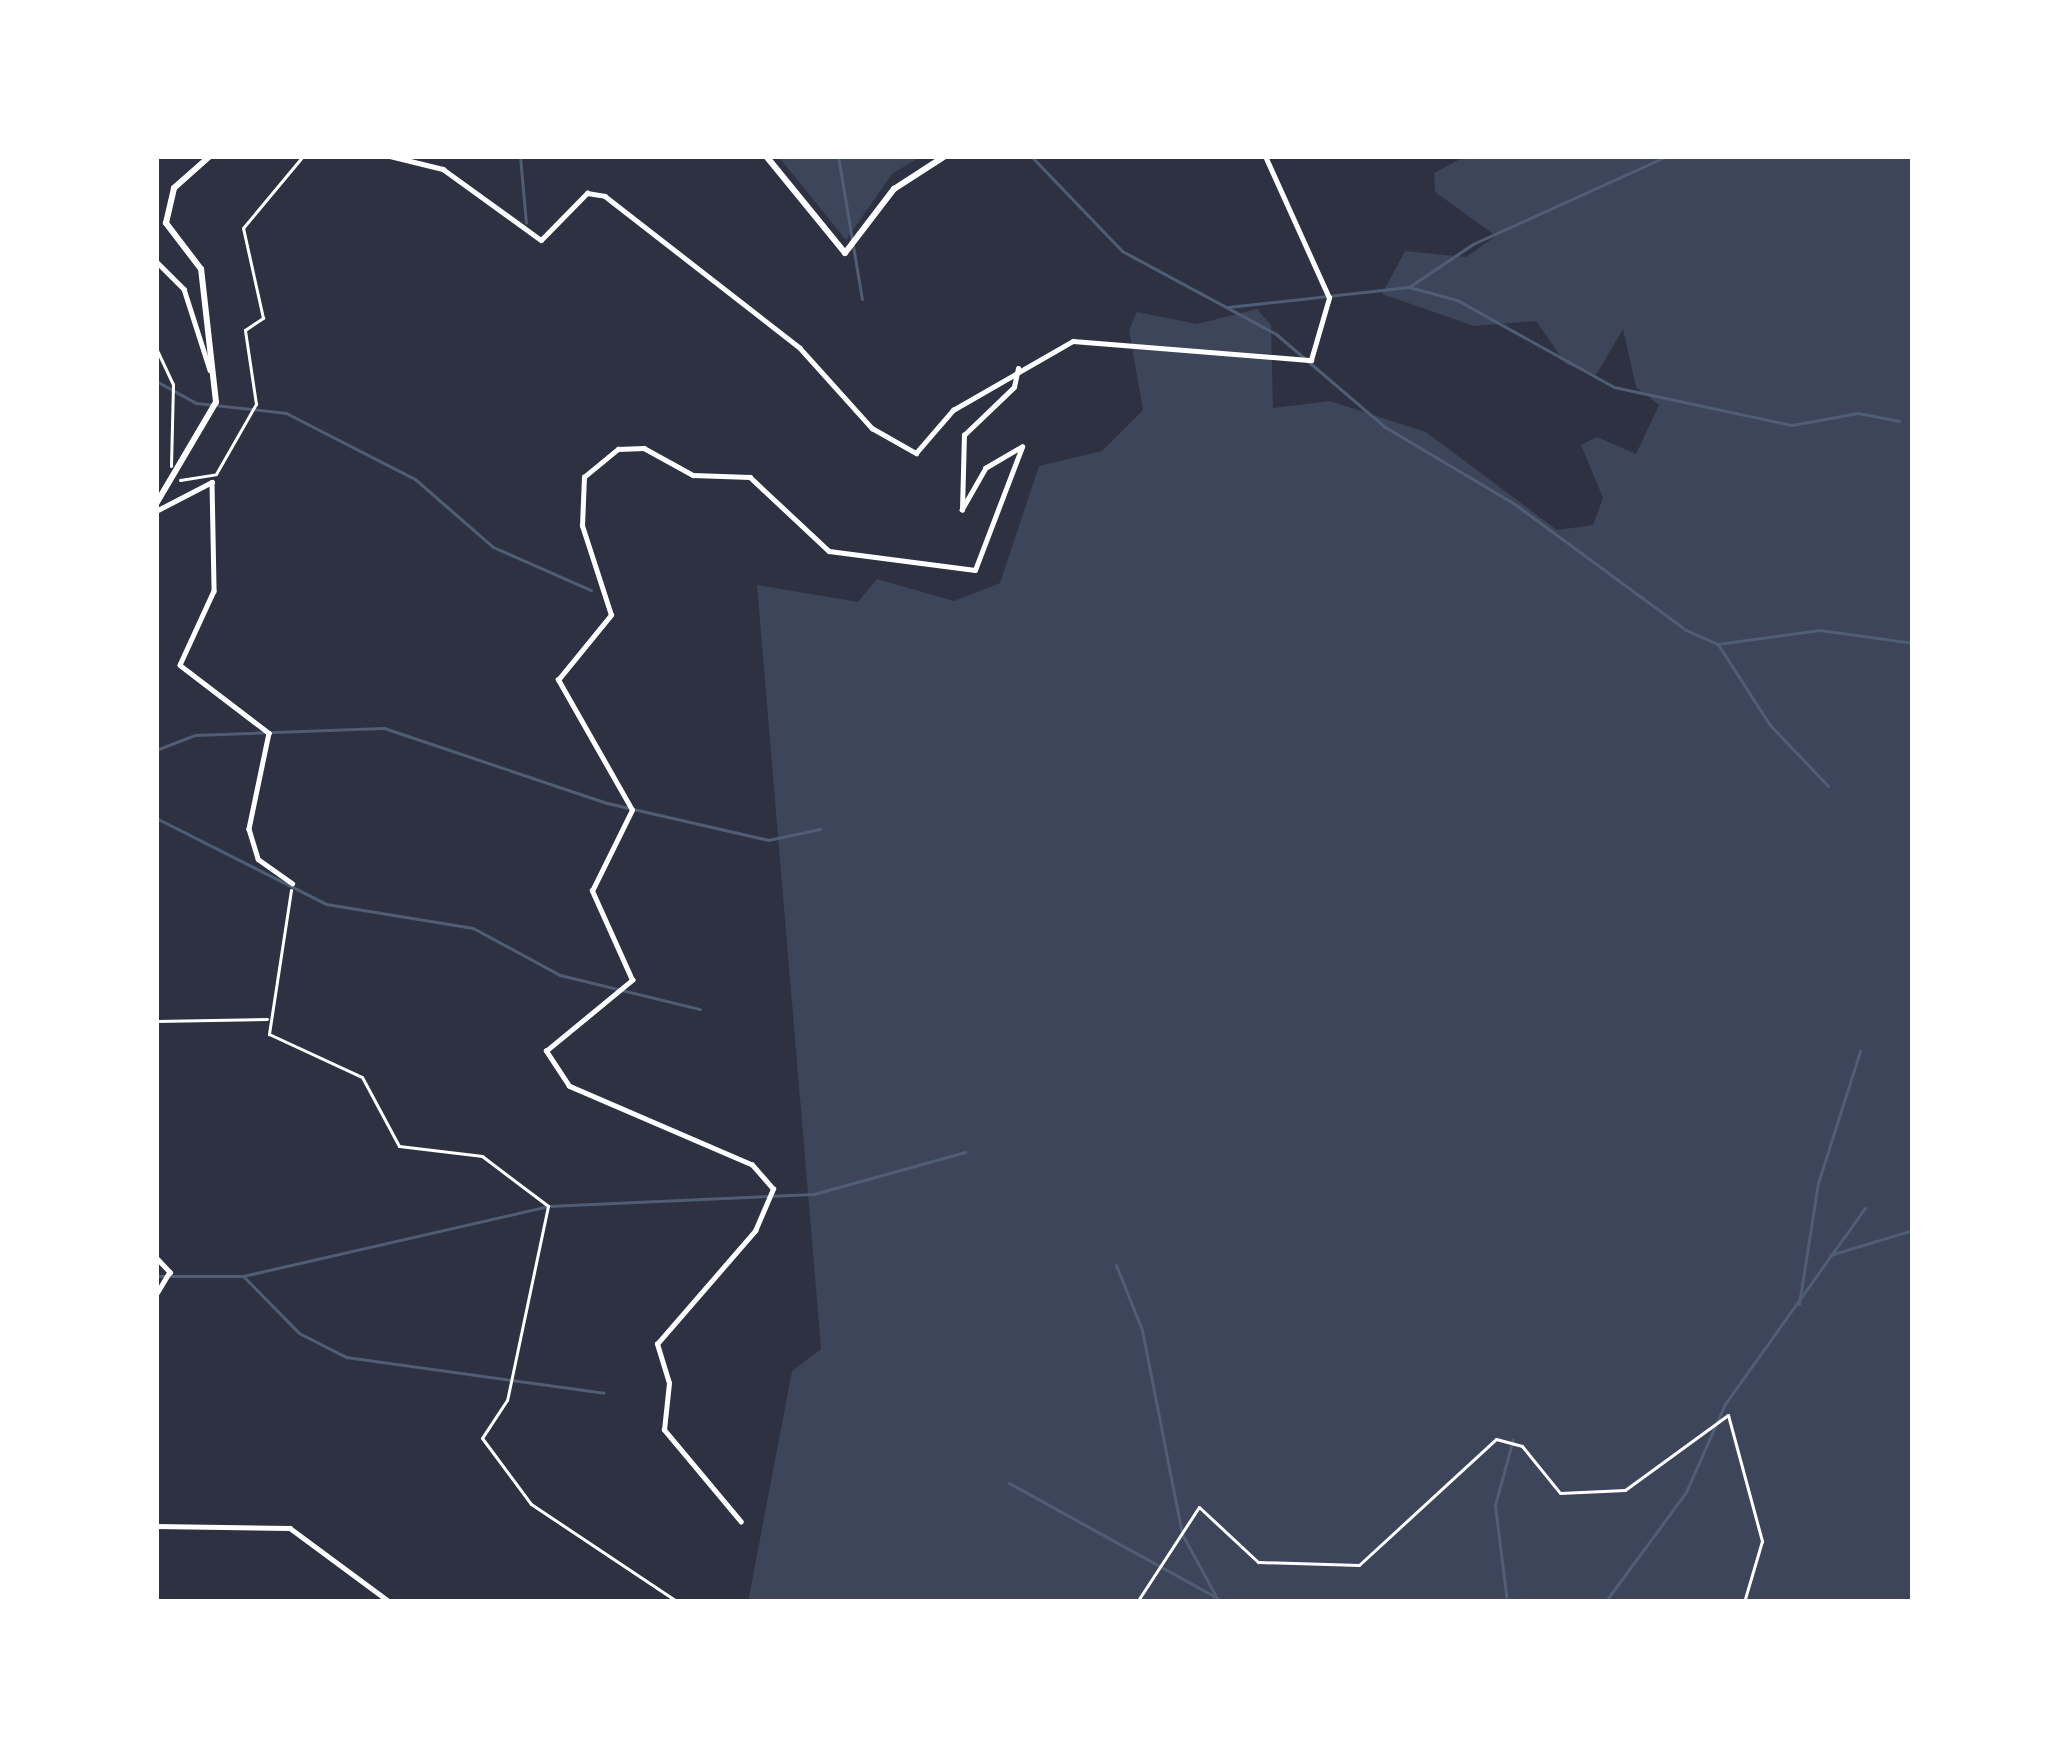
<!DOCTYPE html>
<html>
<head>
<meta charset="utf-8">
<style>
	body { margin:0 }
	#map { position:relative; width:2069px; height:1758px; overflow:hidden; background:#2d3142; font-family:Poppins,sans-serif }
	div>[style] { position:absolute }
	[style*='--x'] { left:calc(var(--x)*1px); top:calc(var(--y)*1px); width:calc(var(--w)*1px); rotate:calc(var(--a)*1deg) }
	.green>* { inset:0; background:#3c4559 }
	.stream>* { height:3px; margin:-1.5px; padding:0 1.5px; transform-origin:1.5px; border-radius:1.5px; background:#4f5d75 }
	.path>* { height:3px; margin:-1.5px; padding:0 1.5px; transform-origin:1.5px; border-radius:1.5px; background:#fff }
	.minor>* { height:4.5px; margin:-2.25px; padding:0 2.25px; transform-origin:2.25px; border-radius:2.25px; background:#fff }
	.tertiary>* { height:6px; margin:-3px; padding:0 3px; transform-origin:3px; border-radius:3px; background:#fff }
	span { translate:-50% -50%; white-space:nowrap; text-align:center; line-height:1.15; -webkit-text-stroke:12px #fff; paint-order:stroke }
	.frame { position:absolute; inset:0; border:159px solid #fff; pointer-events:none }
</style>
</head>
<body>
<div id="map">
	<div class="green">
		<div style="clip-path:polygon(778px 156px,922px 156px,892px 174px,846px 240px)"></div>
		<div style="clip-path:polygon(1466px 156px,1913px 156px,1913px 1602px,748px 1602px,792px 1371px,821px 1349px,757px 585px,858px 602px,877px 579px,954px 601px,1000px 583px,1039px 466px,1102px 451px,1143px 410px,1129px 330px,1137px 312px,1197px 324px,1257px 309px,1271px 325px,1273px 408px,1330px 401px,1426px 432px,1557px 530px,1593px 525px,1603px 498px,1581px 445px,1597px 437px,1636px 454px,1659px 405px,1636px 387px,1623px 329px,1596px 375px,1566px 364px,1536px 321px,1474px 326px,1382px 294px,1405px 251px,1466px 257px,1496px 236px,1435px 192px,1434px 173px)"></div>
	</div>
	<div class="stream">
		<div style="--x:520;--y:156;--w:67;--a:84.9"></div>
		<div style="--x:838;--y:156;--w:145;--a:80.5"></div>
		<div style="--x:1031;--y:156;--w:132;--a:46.2"></div>
		<div style="--x:1122;--y:251;--w:175;--a:28.3"></div>
		<div style="--x:1276;--y:334;--w:143;--a:40.5"></div>
		<div style="--x:1385;--y:427;--w:149;--a:30.7"></div>
		<div style="--x:1513;--y:503;--w:215;--a:36.3"></div>
		<div style="--x:1686;--y:630;--w:34;--a:24"></div>
		<div style="--x:1717;--y:644;--w:104;--a:-7.7"></div>
		<div style="--x:1820;--y:630;--w:94;--a:8"></div>
		<div style="--x:1409;--y:287;--w:77;--a:-33.9"></div>
		<div style="--x:1473;--y:244;--w:213;--a:-24.4"></div>
		<div style="--x:1228;--y:307;--w:182;--a:-6.3"></div>
		<div style="--x:1409;--y:287;--w:50;--a:15.2"></div>
		<div style="--x:1457;--y:300;--w:179;--a:29"></div>
		<div style="--x:1614;--y:387;--w:182;--a:12.1"></div>
		<div style="--x:1792;--y:425;--w:67;--a:-10.3"></div>
		<div style="--x:1858;--y:413;--w:42;--a:11"></div>
		<div style="--x:156;--y:381;--w:46;--a:28.8"></div>
		<div style="--x:196;--y:403;--w:91;--a:6.3"></div>
		<div style="--x:286;--y:413;--w:145;--a:27.1"></div>
		<div style="--x:415;--y:479;--w:103;--a:41.1"></div>
		<div style="--x:493;--y:547;--w:107;--a:23.7"></div>
		<div style="--x:1719;--y:646;--w:94;--a:57.2"></div>
		<div style="--x:1770;--y:725;--w:84;--a:46.4"></div>
		<div style="--x:156;--y:750;--w:42;--a:-21"></div>
		<div style="--x:195;--y:735;--w:189;--a:-2.1"></div>
		<div style="--x:384;--y:728;--w:235;--a:18.6"></div>
		<div style="--x:607;--y:803;--w:165;--a:12.9"></div>
		<div style="--x:768;--y:840;--w:53;--a:-11.9"></div>
		<div style="--x:156;--y:818;--w:191;--a:26.8"></div>
		<div style="--x:326;--y:904;--w:149;--a:9.3"></div>
		<div style="--x:473;--y:928;--w:99;--a:28.4"></div>
		<div style="--x:560;--y:975;--w:144;--a:13.7"></div>
		<div style="--x:1830;--y:1255;--w:87;--a:-16.8"></div>
		<div style="--x:1116;--y:1265;--w:70;--a:68.2"></div>
		<div style="--x:1142;--y:1330;--w:208;--a:78.9"></div>
		<div style="--x:1182;--y:1534;--w:77;--a:61.4"></div>
		<div style="--x:156;--y:1276;--w:87;--a:0"></div>
		<div style="--x:243;--y:1276;--w:313;--a:-12.9"></div>
		<div style="--x:548;--y:1206;--w:266;--a:-2.6"></div>
		<div style="--x:814;--y:1194;--w:157;--a:-15.5"></div>
		<div style="--x:244;--y:1277;--w:78;--a:45.5"></div>
		<div style="--x:299;--y:1333;--w:53;--a:27.1"></div>
		<div style="--x:346;--y:1357;--w:260;--a:7.9"></div>
		<div style="--x:1799;--y:1304;--w:122;--a:-81.1"></div>
		<div style="--x:1818;--y:1183;--w:139;--a:-72.3"></div>
		<div style="--x:1009;--y:1483;--w:238;--a:28.9"></div>
		<div style="--x:1507;--y:1602;--w:98;--a:-97.1"></div>
		<div style="--x:1495;--y:1505;--w:68;--a:-74.7"></div>
		<div style="--x:1605;--y:1602;--w:137;--a:-53.6"></div>
		<div style="--x:1686;--y:1492;--w:96;--a:-66.1"></div>
		<div style="--x:1725;--y:1404;--w:241;--a:-54.5"></div>
	</div>
	<div class="path">
		<div style="--x:156;--y:348;--w:40;--a:65"></div>
		<div style="--x:173;--y:384;--w:82;--a:91.4"></div>
		<div style="--x:180;--y:480;--w:36;--a:-9"></div>
		<div style="--x:216;--y:474;--w:81;--a:-60.3"></div>
		<div style="--x:256;--y:404;--w:75;--a:-98.5"></div>
		<div style="--x:245;--y:330;--w:22;--a:-34"></div>
		<div style="--x:263;--y:318;--w:92;--a:-102.5"></div>
		<div style="--x:243;--y:228;--w:94;--a:-50.2"></div>
		<div style="--x:291;--y:890;--w:146;--a:98.7"></div>
		<div style="--x:269;--y:1034;--w:102;--a:24.8"></div>
		<div style="--x:362;--y:1077;--w:78;--a:61.8"></div>
		<div style="--x:399;--y:1146;--w:84;--a:6.9"></div>
		<div style="--x:482;--y:1156;--w:83;--a:37.1"></div>
		<div style="--x:548;--y:1206;--w:198;--a:101.9"></div>
		<div style="--x:507;--y:1400;--w:45;--a:123.3"></div>
		<div style="--x:482;--y:1438;--w:82;--a:53.4"></div>
		<div style="--x:531;--y:1504;--w:177;--a:33.7"></div>
		<div style="--x:156;--y:1021;--w:111;--a:-1"></div>
		<div style="--x:1137;--y:1602;--w:113;--a:-56.9"></div>
		<div style="--x:1199;--y:1507;--w:81;--a:43"></div>
		<div style="--x:1258;--y:1562;--w:101;--a:1.7"></div>
		<div style="--x:1359;--y:1565;--w:186;--a:-42.6"></div>
		<div style="--x:1496;--y:1439;--w:27;--a:15"></div>
		<div style="--x:1522;--y:1446;--w:60;--a:51"></div>
		<div style="--x:1560;--y:1493;--w:65;--a:-2.6"></div>
		<div style="--x:1625;--y:1490;--w:127;--a:-36.1"></div>
		<div style="--x:1728;--y:1415;--w:131;--a:74.9"></div>
		<div style="--x:1762;--y:1541;--w:64;--a:106.4"></div>
	</div>
	<div class="minor">
		<div style="--x:390;--y:156;--w:55;--a:13.8"></div>
		<div style="--x:443;--y:169;--w:121;--a:35.9"></div>
		<div style="--x:541;--y:240;--w:66;--a:-45.6"></div>
		<div style="--x:587;--y:193;--w:18;--a:9"></div>
		<div style="--x:605;--y:196;--w:247;--a:37.9"></div>
		<div style="--x:800;--y:348;--w:108;--a:48"></div>
		<div style="--x:872;--y:428;--w:51;--a:29.6"></div>
		<div style="--x:916;--y:453;--w:57;--a:-49.3"></div>
		<div style="--x:953;--y:410;--w:138;--a:-29.9"></div>
		<div style="--x:1073;--y:341;--w:239;--a:4.6"></div>
		<div style="--x:1311;--y:360;--w:65;--a:-73.8"></div>
		<div style="--x:1329;--y:298;--w:156;--a:-114.3"></div>
		<div style="--x:156;--y:261;--w:40;--a:45"></div>
		<div style="--x:184;--y:289;--w:85;--a:72.2"></div>
		<div style="--x:156;--y:511;--w:63;--a:-27.4"></div>
		<div style="--x:212;--y:482;--w:109;--a:88.9"></div>
		<div style="--x:214;--y:591;--w:81;--a:114.7"></div>
		<div style="--x:180;--y:665;--w:112;--a:37.4"></div>
		<div style="--x:269;--y:733;--w:98;--a:101.8"></div>
		<div style="--x:249;--y:829;--w:31;--a:73"></div>
		<div style="--x:258;--y:859;--w:42;--a:35.2"></div>
		<div style="--x:156;--y:1257;--w:21;--a:47"></div>
		<div style="--x:170;--y:1272;--w:27;--a:121"></div>
		<div style="--x:741;--y:1522;--w:120;--a:-129.9"></div>
		<div style="--x:664;--y:1430;--w:47;--a:-83.9"></div>
		<div style="--x:669;--y:1383;--w:41;--a:-107.1"></div>
		<div style="--x:657;--y:1344;--w:150;--a:-49.1"></div>
		<div style="--x:755;--y:1231;--w:46;--a:-66.8"></div>
		<div style="--x:773;--y:1189;--w:32;--a:-131"></div>
		<div style="--x:752;--y:1165;--w:199;--a:-156.7"></div>
		<div style="--x:569;--y:1086;--w:42;--a:-123.3"></div>
		<div style="--x:546;--y:1051;--w:112;--a:-39.5"></div>
		<div style="--x:632;--y:980;--w:98;--a:-114.2"></div>
		<div style="--x:592;--y:891;--w:90;--a:-63.7"></div>
		<div style="--x:632;--y:810;--w:150;--a:-119.6"></div>
		<div style="--x:558;--y:680;--w:84;--a:-50.8"></div>
		<div style="--x:611;--y:615;--w:94;--a:-108"></div>
		<div style="--x:582;--y:526;--w:49;--a:-87.7"></div>
		<div style="--x:584;--y:477;--w:44;--a:-39.5"></div>
		<div style="--x:618;--y:449;--w:26;--a:-2"></div>
		<div style="--x:644;--y:448;--w:56;--a:28.9"></div>
		<div style="--x:693;--y:475;--w:57;--a:2"></div>
		<div style="--x:750;--y:477;--w:108;--a:43.1"></div>
		<div style="--x:829;--y:551;--w:147;--a:7.4"></div>
		<div style="--x:975;--y:570;--w:132;--a:-69.1"></div>
		<div style="--x:1022;--y:447;--w:42;--a:149.7"></div>
		<div style="--x:986;--y:468;--w:48;--a:119.7"></div>
		<div style="--x:962;--y:510;--w:75;--a:-88.5"></div>
		<div style="--x:964;--y:435;--w:69;--a:-43.8"></div>
		<div style="--x:1014;--y:387;--w:19;--a:-78"></div>
		<div style="--x:156;--y:1526;--w:134;--a:0.9"></div>
		<div style="--x:290;--y:1528;--w:124;--a:36.5"></div>
	</div>
	<div class="tertiary">
		<div style="--x:766;--y:156;--w:125;--a:50.8"></div>
		<div style="--x:845;--y:253;--w:81;--a:-52.6"></div>
		<div style="--x:894;--y:189;--w:61;--a:-32.9"></div>
		<div style="--x:156;--y:504;--w:118;--a:-59.5"></div>
		<div style="--x:216;--y:402;--w:134;--a:-96.4"></div>
		<div style="--x:201;--y:269;--w:58;--a:-127.3"></div>
		<div style="--x:166;--y:223;--w:36;--a:-77"></div>
		<div style="--x:174;--y:188;--w:48;--a:-41.6"></div>
	</div>
	<div class="frame"></div>
</div>
</body>
</html>
